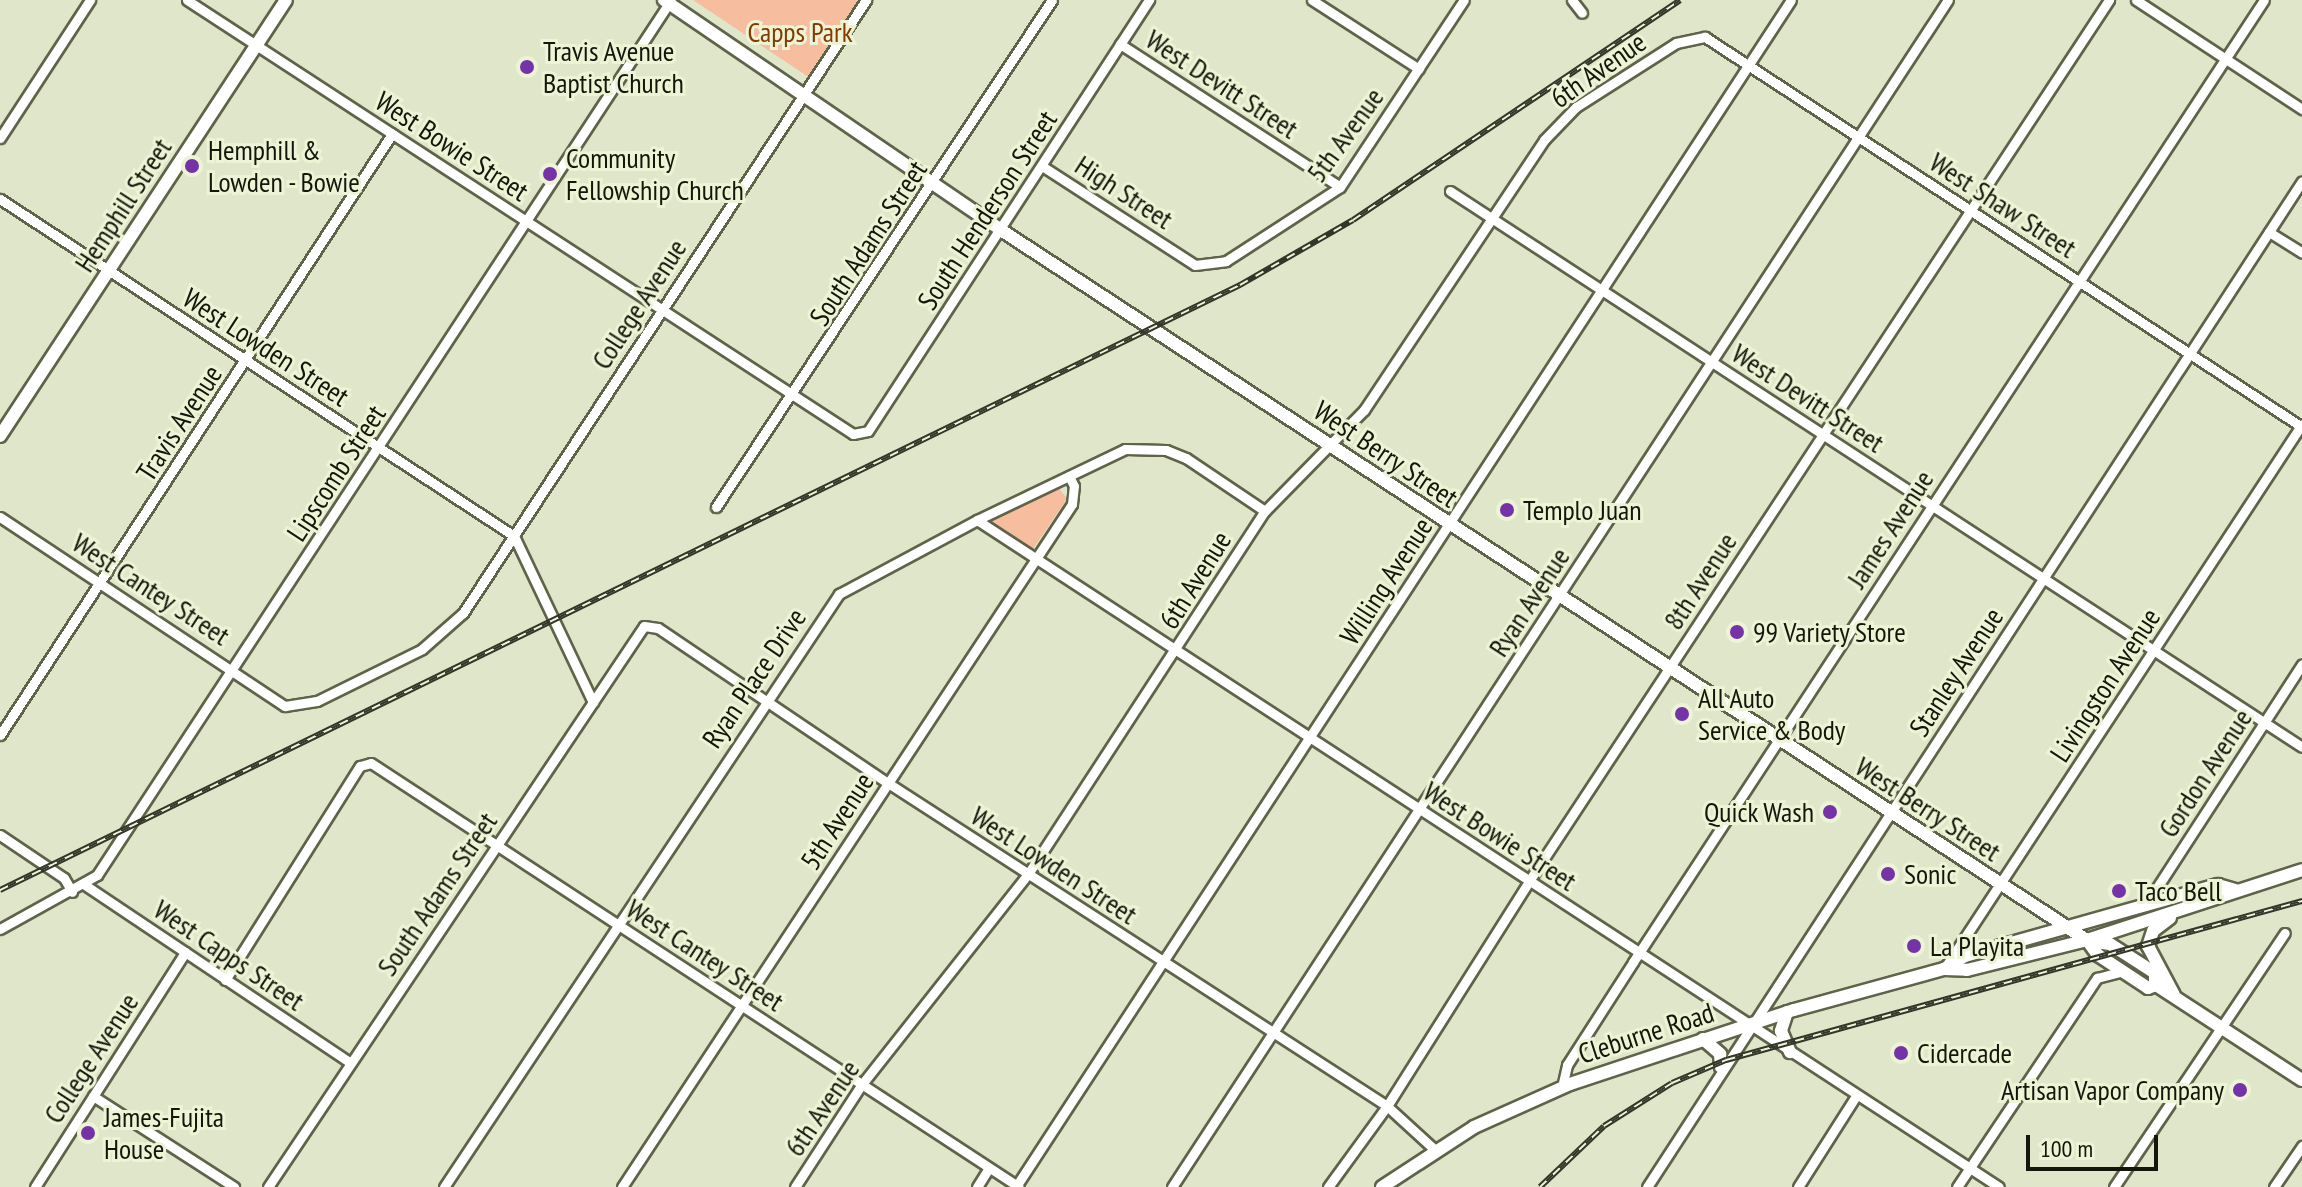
<!DOCTYPE html>
<html>
<head>
<meta charset="utf-8">
<style>
	body { margin:0 }
	#map { position:relative; width:2302px; height:1187px; overflow:hidden; background:#e0e6c9; font-family:"PT Sans Narrow",sans-serif }
	div>[style] { position:absolute }
	[style*='--x'] { left:calc(var(--x)*1px); top:calc(var(--y)*1px); width:calc(var(--w)*1px); rotate:calc(var(--a)*1deg) }
	.green>* { inset:0; background:#f6bd9f }
	.roads { filter:drop-shadow(2px 0 #5e6349) drop-shadow(-2px 0 #5e6349) drop-shadow(0 2px #5e6349) drop-shadow(0 -2px #5e6349) }
	.street>* { height:9px; margin:-4.5px; padding:0 4.5px; transform-origin:4.5px; border-radius:4.5px; background:#fff }
	.secondary>* { height:12px; margin:-6px; padding:0 6px; transform-origin:6px; border-radius:6px; background:#fff }
	.rail>* { height:6px; margin-top:-3px; transform-origin:0; background:repeating-linear-gradient(90deg,#edf4d6 0 9px,#323528 0 18px); box-sizing:border-box; border-block:2px solid #323528 }
	.dots>* { width:22px; height:22px; translate:-50% -50%; box-sizing:border-box; border:4px solid #edf4d6; border-radius:50% }
	span { translate:-50% -50%; white-space:nowrap; text-align:center; line-height:1.15; -webkit-text-stroke:6px #edf4d6; paint-order:stroke }
	.park-label { font-size:28px; color:#863a00 }
	.poi-label { font-size:28px; color:#14160c }
	.left { translate:0 -50%; text-align:left }
	.right { translate:-100% -50%; text-align:right }
	.street-label { font-size:28px; color:#14160c }
	.scale { position:absolute; left:2026px; top:1135px; width:132px; height:36px; box-sizing:border-box; border:4px solid #14160c; border-top:0; padding-left:10px; font-size:24px; line-height:28px; white-space:nowrap; color:#14160c; -webkit-text-stroke:6px #edf4d6; paint-order:stroke }
</style>
</head>
<body>
<div id="map">
	<div class="green">
		<div style="clip-path:polygon(693px 0,861px 0,810px 78px)"></div>
		<div style="clip-path:polygon(1059px 488px,1067px 499px,1033px 549px,987px 521px)"></div>
	</div>
	<div class="roads">
		<div class="street">
			<div style="--x:187;--y:0;--w:795;--a:33.09"></div>
			<div style="--x:853;--y:434;--w:15;--a:-11"></div>
			<div style="--x:868;--y:431;--w:515;--a:-56.9"></div>
			<div style="--x:1312;--y:0;--w:127;--a:32.8"></div>
			<div style="--x:1572;--y:0;--w:16;--a:52"></div>
			<div style="--x:2136;--y:0;--w:199;--a:33.3"></div>
			<div style="--x:1120;--y:44;--w:262;--a:33"></div>
			<div style="--x:0;--y:138;--w:165;--a:-56.9"></div>
			<div style="--x:1042;--y:166;--w:182;--a:32.9"></div>
			<div style="--x:1195;--y:265;--w:31;--a:-7"></div>
			<div style="--x:1226;--y:261;--w:136;--a:-33"></div>
			<div style="--x:1340;--y:187;--w:224;--a:-56.5"></div>
			<div style="--x:1450;--y:191;--w:1017;--a:33.13"></div>
			<div style="--x:0;--y:199;--w:615;--a:33.25"></div>
			<div style="--x:514;--y:536;--w:184;--a:64.6"></div>
			<div style="--x:2269;--y:232;--w:39;--a:32"></div>
			<div style="--x:716;--y:507;--w:608;--a:-56.47"></div>
			<div style="--x:0;--y:517;--w:342;--a:33.6"></div>
			<div style="--x:285;--y:706;--w:32;--a:-9"></div>
			<div style="--x:317;--y:701;--w:117;--a:-26.3"></div>
			<div style="--x:422;--y:649;--w:55;--a:-41.3"></div>
			<div style="--x:463;--y:613;--w:734;--a:-56.68"></div>
			<div style="--x:977;--y:520;--w:1220;--a:33.13"></div>
			<div style="--x:0;--y:735;--w:718;--a:-56.89"></div>
			<div style="--x:0;--y:835;--w:77;--a:33.9"></div>
			<div style="--x:64;--y:878;--w:16;--a:60"></div>
			<div style="--x:85;--y:885;--w:318;--a:33.8"></div>
			<div style="--x:2145;--y:906;--w:288;--a:-57"></div>
			<div style="--x:0;--y:929;--w:111;--a:-29.1"></div>
			<div style="--x:97;--y:875;--w:1046;--a:-56.74"></div>
			<div style="--x:1946;--y:966;--w:648;--a:-56.7"></div>
			<div style="--x:225;--y:980;--w:253;--a:-57.8"></div>
			<div style="--x:360;--y:766;--w:11;--a:-15"></div>
			<div style="--x:371;--y:763;--w:774;--a:33.2"></div>
			<div style="--x:1562;--y:1087;--w:23;--a:-77"></div>
			<div style="--x:1567;--y:1065;--w:122;--a:-57.3"></div>
			<div style="--x:1633;--y:962;--w:1150;--a:-56.74"></div>
			<div style="--x:93;--y:1096;--w:168;--a:32.8"></div>
			<div style="--x:1017;--y:1185;--w:1415;--a:-56.85"></div>
			<div style="--x:35;--y:1187;--w:279;--a:-57.4"></div>
			<div style="--x:268;--y:1187;--w:675;--a:-56.17"></div>
			<div style="--x:644;--y:626;--w:14;--a:8"></div>
			<div style="--x:658;--y:628;--w:277;--a:34"></div>
			<div style="--x:888;--y:783;--w:594;--a:32.91"></div>
			<div style="--x:1387;--y:1106;--w:65;--a:42.5"></div>
			<div style="--x:444;--y:1187;--w:713;--a:-56.33"></div>
			<div style="--x:839;--y:594;--w:157;--a:-28.2"></div>
			<div style="--x:977;--y:520;--w:164;--a:-25.6"></div>
			<div style="--x:1125;--y:449;--w:41;--a:1.4"></div>
			<div style="--x:1166;--y:450;--w:22;--a:22"></div>
			<div style="--x:1186;--y:458;--w:95;--a:33.9"></div>
			<div style="--x:622;--y:1187;--w:818;--a:-56.62"></div>
			<div style="--x:1072;--y:504;--w:18;--a:-84"></div>
			<div style="--x:1074;--y:486;--w:11;--a:-117"></div>
			<div style="--x:795;--y:1187;--w:123;--a:-57"></div>
			<div style="--x:862;--y:1084;--w:268;--a:-51.7"></div>
			<div style="--x:1028;--y:874;--w:434;--a:-56.9"></div>
			<div style="--x:1265;--y:511;--w:141;--a:-45.6"></div>
			<div style="--x:1364;--y:410;--w:324;--a:-56.3"></div>
			<div style="--x:1544;--y:140;--w:46;--a:-45.9"></div>
			<div style="--x:1576;--y:107;--w:119;--a:-32.6"></div>
			<div style="--x:1676;--y:43;--w:30;--a:-12"></div>
			<div style="--x:1705;--y:37;--w:713;--a:33.16"></div>
			<div style="--x:977;--y:1187;--w:22;--a:-58"></div>
			<div style="--x:1172;--y:1187;--w:1418;--a:-56.83"></div>
			<div style="--x:1328;--y:1187;--w:100;--a:-53.9"></div>
			<div style="--x:1387;--y:1106;--w:266;--a:-57.7"></div>
			<div style="--x:1529;--y:881;--w:1055;--a:-56.64"></div>
			<div style="--x:1647;--y:1187;--w:1200;--a:-56.93"></div>
			<div style="--x:1798;--y:1187;--w:108;--a:-57.5"></div>
			<div style="--x:1957;--y:1187;--w:252;--a:-56.2"></div>
			<div style="--x:2097;--y:978;--w:24;--a:-15"></div>
			<div style="--x:2114;--y:1187;--w:306;--a:-56.1"></div>
			<div style="--x:2274;--y:1187;--w:50;--a:-55.7"></div>
		</div>
		<div class="secondary">
			<div style="--x:664;--y:0;--w:408;--a:34.3"></div>
			<div style="--x:1001;--y:230;--w:1297;--a:33.18"></div>
			<div style="--x:2087;--y:940;--w:19;--a:54"></div>
			<div style="--x:2098;--y:955;--w:60;--a:33.4"></div>
			<div style="--x:2148;--y:988;--w:9;--a:-21"></div>
			<div style="--x:2156;--y:985;--w:174;--a:33.1"></div>
			<div style="--x:0;--y:436;--w:521;--a:-56.74"></div>
			<div style="--x:2170;--y:918;--w:21;--a:143"></div>
			<div style="--x:2153;--y:931;--w:16;--a:108"></div>
			<div style="--x:2148;--y:946;--w:55;--a:62"></div>
			<div style="--x:2090;--y:941;--w:20;--a:9"></div>
			<div style="--x:2110;--y:944;--w:54;--a:32.8"></div>
			<div style="--x:2155;--y:973;--w:8;--a:90"></div>
			<div style="--x:1944;--y:969;--w:23;--a:2"></div>
			<div style="--x:1967;--y:970;--w:124;--a:-14"></div>
			<div style="--x:2087;--y:940;--w:226;--a:-18"></div>
			<div style="--x:1787;--y:1012;--w:20;--a:108"></div>
			<div style="--x:1781;--y:1031;--w:23;--a:67"></div>
			<div style="--x:1703;--y:1039;--w:23;--a:41"></div>
			<div style="--x:1720;--y:1054;--w:13;--a:86"></div>
			<div style="--x:1382;--y:1187;--w:110;--a:-33.1"></div>
			<div style="--x:1474;--y:1127;--w:105;--a:-24.1"></div>
			<div style="--x:1570;--y:1084;--w:236;--a:-18.3"></div>
			<div style="--x:1794;--y:1010;--w:156;--a:-15.3"></div>
			<div style="--x:1944;--y:969;--w:25;--a:-32"></div>
			<div style="--x:1965;--y:956;--w:263;--a:-15.7"></div>
			<div style="--x:2218;--y:885;--w:18;--a:16"></div>
		</div>
	</div>
	<div class="rail">
		<div style="--x:0;--y:890;--w:1380;--a:-26.01"></div>
		<div style="--x:1240;--y:285;--w:130;--a:-29.9"></div>
		<div style="--x:1353;--y:220;--w:394;--a:-33.9"></div>
		<div style="--x:1540;--y:1187;--w:88;--a:-43.6"></div>
		<div style="--x:1604;--y:1126;--w:80;--a:-32.3"></div>
		<div style="--x:1672;--y:1083;--w:59;--a:-23.1"></div>
		<div style="--x:1726;--y:1060;--w:598;--a:-15.43"></div>
	</div>
	<div class="dots">
		<div style="left:527px;top:67px;background:#7633a7"></div>
		<div style="left:192px;top:166px;background:#7633a7"></div>
		<div style="left:550px;top:174px;background:#7633a7"></div>
		<div style="left:1507px;top:510px;background:#7633a7"></div>
		<div style="left:1737px;top:632px;background:#7633a7"></div>
		<div style="left:1682px;top:714px;background:#7633a7"></div>
		<div style="left:1830px;top:812px;background:#7633a7"></div>
		<div style="left:1888px;top:874px;background:#7633a7"></div>
		<div style="left:2119px;top:891px;background:#7633a7"></div>
		<div style="left:1914px;top:946px;background:#7633a7"></div>
		<div style="left:1901px;top:1053px;background:#7633a7"></div>
		<div style="left:2240px;top:1090px;background:#7633a7"></div>
		<div style="left:88px;top:1133px;background:#7633a7"></div>
	</div>
	<div class="park-label">
		<span style="left:800px;top:32px">Capps Park</span>
	</div>
	<div class="poi-label">
		<span class="left" style="left:543px;top:67px">Travis Avenue<br>Baptist Church</span>
		<span class="left" style="left:208px;top:166px">Hemphill &amp;<br>Lowden - Bowie</span>
		<span class="left" style="left:566px;top:174px">Community<br>Fellowship Church</span>
		<span class="left" style="left:1523px;top:510px">Templo Juan</span>
		<span class="left" style="left:1753px;top:632px">99 Variety Store</span>
		<span class="left" style="left:1698px;top:714px">All Auto<br>Service &amp; Body</span>
		<span class="right" style="left:1814px;top:812px">Quick Wash</span>
		<span class="left" style="left:1904px;top:874px">Sonic</span>
		<span class="left" style="left:2135px;top:891px">Taco Bell</span>
		<span class="left" style="left:1930px;top:946px">La Playita</span>
		<span class="left" style="left:1917px;top:1053px">Cidercade</span>
		<span class="right" style="left:2224px;top:1090px">Artisan Vapor Company</span>
		<span class="left" style="left:104px;top:1133px">James-Fujita<br>House</span>
	</div>
	<div class="street-label">
		<span style="left:1598px;top:70px;rotate:-35deg">6th Avenue</span>
		<span style="left:1222px;top:84px;rotate:33deg">West Devitt Street</span>
		<span style="left:1345px;top:135px;rotate:-54deg">5th Avenue</span>
		<span style="left:452px;top:146px;rotate:33deg">West Bowie Street</span>
		<span style="left:1124px;top:192px;rotate:33deg">High Street</span>
		<span style="left:123px;top:205px;rotate:-57deg">Hemphill Street</span>
		<span style="left:2003px;top:205px;rotate:33deg">West Shaw Street</span>
		<span style="left:987px;top:210px;rotate:-57deg">South Henderson Street</span>
		<span style="left:868px;top:243px;rotate:-57deg">South Adams Street</span>
		<span style="left:639px;top:304px;rotate:-57deg">College Avenue</span>
		<span style="left:266px;top:347px;rotate:33deg">West Lowden Street</span>
		<span style="left:1808px;top:398px;rotate:33deg">West Devitt Street</span>
		<span style="left:179px;top:423px;rotate:-57deg">Travis Avenue</span>
		<span style="left:1386px;top:454px;rotate:34deg">West Berry Street</span>
		<span style="left:336px;top:473px;rotate:-57deg">Lipscomb Street</span>
		<span style="left:1890px;top:529px;rotate:-57deg">James Avenue</span>
		<span style="left:1195px;top:580px;rotate:-58deg">6th Avenue</span>
		<span style="left:1386px;top:581px;rotate:-57deg">Willing Avenue</span>
		<span style="left:1700px;top:581px;rotate:-57deg">8th Avenue</span>
		<span style="left:151px;top:589px;rotate:33deg">West Cantey Street</span>
		<span style="left:1529px;top:602px;rotate:-57deg">Ryan Avenue</span>
		<span style="left:1956px;top:672px;rotate:-57deg">Stanley Avenue</span>
		<span style="left:754px;top:678px;rotate:-56deg">Ryan Place Drive</span>
		<span style="left:2105px;top:685px;rotate:-57deg">Livingston Avenue</span>
		<span style="left:2205px;top:773px;rotate:-57deg">Gordon Avenue</span>
		<span style="left:1928px;top:809px;rotate:33deg">West Berry Street</span>
		<span style="left:837px;top:821px;rotate:-57deg">5th Avenue</span>
		<span style="left:1500px;top:836px;rotate:33deg">West Bowie Street</span>
		<span style="left:1054px;top:865px;rotate:33deg">West Lowden Street</span>
		<span style="left:437px;top:894px;rotate:-56deg">South Adams Street</span>
		<span style="left:229px;top:955px;rotate:34deg">West Capps Street</span>
		<span style="left:705px;top:955px;rotate:33deg">West Cantey Street</span>
		<span style="left:1646px;top:1033px;rotate:-18deg">Cleburne Road</span>
		<span style="left:91px;top:1058px;rotate:-57deg">College Avenue</span>
		<span style="left:822px;top:1108px;rotate:-56deg">6th Avenue</span>
	</div>
	<div class="scale">100 m</div>
</div>
</body>
</html>
